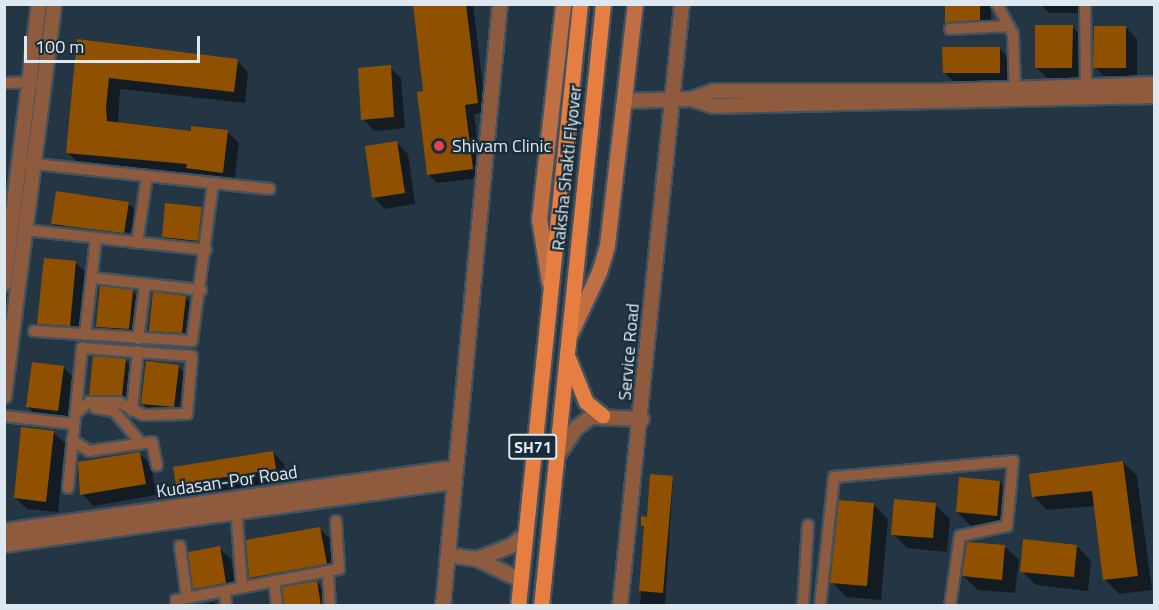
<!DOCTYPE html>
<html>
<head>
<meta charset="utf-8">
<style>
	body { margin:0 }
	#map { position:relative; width:1159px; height:610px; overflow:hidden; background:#243643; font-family:"Titillium Web",sans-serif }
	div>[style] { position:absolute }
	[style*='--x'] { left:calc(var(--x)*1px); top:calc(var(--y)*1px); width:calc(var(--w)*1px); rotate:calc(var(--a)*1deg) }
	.shadow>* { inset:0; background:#0007 }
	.building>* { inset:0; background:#8f5100 }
	.roads { filter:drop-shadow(2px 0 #42525f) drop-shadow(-2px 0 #42525f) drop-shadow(0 2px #42525f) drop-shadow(0 -2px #42525f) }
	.minor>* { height:10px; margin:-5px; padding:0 5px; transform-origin:5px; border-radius:5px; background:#8e5b3f }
	.tertiary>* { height:14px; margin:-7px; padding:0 7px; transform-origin:7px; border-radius:7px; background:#8e5b3f }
	.secondary>* { height:15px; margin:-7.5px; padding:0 7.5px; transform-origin:7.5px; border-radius:7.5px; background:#bf6f41 }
	.primary>* { height:15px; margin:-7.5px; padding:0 7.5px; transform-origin:7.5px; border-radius:7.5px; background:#e57e40 }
	.dots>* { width:16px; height:16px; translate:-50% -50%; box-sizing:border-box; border:3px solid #1a2c38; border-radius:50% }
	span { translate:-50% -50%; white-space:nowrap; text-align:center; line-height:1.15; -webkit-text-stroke:4.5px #1a2c38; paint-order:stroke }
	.shield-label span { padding:2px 4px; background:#1a2c38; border:2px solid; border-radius:4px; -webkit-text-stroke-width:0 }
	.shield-label { font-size:16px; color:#dde8f1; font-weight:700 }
	.poi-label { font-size:18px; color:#dde8f1 }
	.left { translate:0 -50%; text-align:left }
	.street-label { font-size:18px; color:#dde8f1 }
	.frame { position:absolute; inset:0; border:6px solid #dde8f1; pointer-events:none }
	.scale { position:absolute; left:24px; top:36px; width:176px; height:27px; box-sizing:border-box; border:3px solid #dde8f1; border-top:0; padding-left:8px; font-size:18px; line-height:21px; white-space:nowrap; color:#dde8f1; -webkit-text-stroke:4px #1a2c38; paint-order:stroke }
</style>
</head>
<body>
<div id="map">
	<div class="shadow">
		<div style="clip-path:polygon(414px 4px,473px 4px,486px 112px,474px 114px,481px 178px,437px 183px,428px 174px,425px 92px)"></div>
		<div style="clip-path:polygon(946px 4px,991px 4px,991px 31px,958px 34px,946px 22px)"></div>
		<div style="clip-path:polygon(1040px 4px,1079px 4px,1079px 13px,1049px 13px)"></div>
		<div style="clip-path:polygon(1072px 27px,1084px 38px,1083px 79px,1048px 79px,1036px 67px)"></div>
		<div style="clip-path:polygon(1126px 28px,1137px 39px,1137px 79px,1106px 79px,1095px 67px)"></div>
		<div style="clip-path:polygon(79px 41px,237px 61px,248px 72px,245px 103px,120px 89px,118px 124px,192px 133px,227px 132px,239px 143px,234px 184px,199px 179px,194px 175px,79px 164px,67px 152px)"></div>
		<div style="clip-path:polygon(999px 48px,1011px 60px,1011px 84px,956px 84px,944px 72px)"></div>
		<div style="clip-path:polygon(390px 67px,401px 78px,405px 128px,374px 131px,363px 119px)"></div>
		<div style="clip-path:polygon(397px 143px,408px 154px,415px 204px,385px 209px,373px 197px)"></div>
		<div style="clip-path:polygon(evenodd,128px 203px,140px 215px,135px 244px,64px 234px,52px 223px,128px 203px,63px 224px,132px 233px,131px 236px,63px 227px,63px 224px)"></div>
		<div style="clip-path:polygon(201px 209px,213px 220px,209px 252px,175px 248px,163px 237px)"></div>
		<div style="clip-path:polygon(76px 263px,87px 274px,81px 337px,50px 335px,39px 323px)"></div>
		<div style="clip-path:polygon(133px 292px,144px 303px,140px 340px,109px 338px,97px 327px)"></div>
		<div style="clip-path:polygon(185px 297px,197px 309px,193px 344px,162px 342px,151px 330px)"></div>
		<div style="clip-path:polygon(125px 360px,137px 372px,133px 406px,102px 405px,90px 394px)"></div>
		<div style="clip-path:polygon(178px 366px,190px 378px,185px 418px,154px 415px,143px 404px)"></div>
		<div style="clip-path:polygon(63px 367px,75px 379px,70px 422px,39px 418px,28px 407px)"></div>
		<div style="clip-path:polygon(53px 432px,65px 443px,58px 512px,27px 509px,15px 498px)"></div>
		<div style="clip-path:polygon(273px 452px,284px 464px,287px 480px,189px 496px,178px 485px)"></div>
		<div style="clip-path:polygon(139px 453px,151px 465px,156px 495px,93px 506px,82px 494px)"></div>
		<div style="clip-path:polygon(1123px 462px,1137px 476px,1152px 590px,1119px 594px,1105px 580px,1095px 506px,1047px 510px,1033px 496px)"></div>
		<div style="clip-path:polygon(673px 477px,665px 606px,640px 606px,646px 528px,642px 525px)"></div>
		<div style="clip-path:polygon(1000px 482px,1014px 497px,1011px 530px,971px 526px,957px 512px)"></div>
		<div style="clip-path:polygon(874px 505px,888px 519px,881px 600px,846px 597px,832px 582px)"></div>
		<div style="clip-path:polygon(935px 505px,950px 519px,947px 552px,907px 548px,893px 534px)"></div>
		<div style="clip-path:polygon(320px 529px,331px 540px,337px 575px,262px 589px,251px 578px,248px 542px)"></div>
		<div style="clip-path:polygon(1004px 546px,1019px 560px,1015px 593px,978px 590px,963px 576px)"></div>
		<div style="clip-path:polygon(1077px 546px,1091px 561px,1088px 591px,1036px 585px,1022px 571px)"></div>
		<div style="clip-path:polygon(219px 548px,231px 559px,237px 594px,206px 600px,195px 588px)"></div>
		<div style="clip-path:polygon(317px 582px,328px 594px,330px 606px,286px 606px)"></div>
		<div style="clip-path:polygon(214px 602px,217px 606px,197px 606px)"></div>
	</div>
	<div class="building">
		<div style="clip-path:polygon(413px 4px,466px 4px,478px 103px,465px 105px,473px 169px,427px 175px,417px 92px,423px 91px)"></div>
		<div style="clip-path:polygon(945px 4px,980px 4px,980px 20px,945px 23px)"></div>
		<div style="clip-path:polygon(1035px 25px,1073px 25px,1072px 68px,1035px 68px)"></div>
		<div style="clip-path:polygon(1094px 26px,1126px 26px,1126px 68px,1093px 68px)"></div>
		<div style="clip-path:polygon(77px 39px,238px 59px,234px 92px,109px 78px,106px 107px,107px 121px,191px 131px,191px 126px,228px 130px,223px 173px,186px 168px,187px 164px,66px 153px)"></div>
		<div style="clip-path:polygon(942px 47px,1000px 47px,1000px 73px,943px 73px)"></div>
		<div style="clip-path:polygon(391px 65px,394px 117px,361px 120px,358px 68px)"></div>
		<div style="clip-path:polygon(397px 141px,405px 193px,372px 198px,365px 146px)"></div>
		<div style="clip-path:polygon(56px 191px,129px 202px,124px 233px,51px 224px)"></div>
		<div style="clip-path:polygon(165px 203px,202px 207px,198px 241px,162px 237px)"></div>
		<div style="clip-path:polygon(44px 258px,76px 261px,70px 326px,37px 324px)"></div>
		<div style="clip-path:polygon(100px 286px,133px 290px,129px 329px,96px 327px)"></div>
		<div style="clip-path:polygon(153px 292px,186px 296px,182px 333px,149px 331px)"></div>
		<div style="clip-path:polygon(93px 356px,126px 359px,122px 395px,89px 395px)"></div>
		<div style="clip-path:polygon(146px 361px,179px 365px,174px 407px,141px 404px)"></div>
		<div style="clip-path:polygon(32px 362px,64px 366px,58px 411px,26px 407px)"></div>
		<div style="clip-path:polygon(21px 427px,54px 431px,46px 502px,14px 498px)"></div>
		<div style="clip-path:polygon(273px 451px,276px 469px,176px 485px,173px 467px)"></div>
		<div style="clip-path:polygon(140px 452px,146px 484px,80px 495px,78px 462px)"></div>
		<div style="clip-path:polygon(1123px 461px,1138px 576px,1103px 580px,1092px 491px,1032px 497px,1029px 474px)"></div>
		<div style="clip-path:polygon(650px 474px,673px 476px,663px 593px,639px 591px,644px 526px,641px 526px,641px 516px,647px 517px)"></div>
		<div style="clip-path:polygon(959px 477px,1000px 481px,997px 516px,956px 512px)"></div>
		<div style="clip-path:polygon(894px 499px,936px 503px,933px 538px,891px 535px)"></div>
		<div style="clip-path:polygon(839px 500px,874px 503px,867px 586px,830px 583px)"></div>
		<div style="clip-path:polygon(320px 527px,327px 564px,249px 578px,246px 540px)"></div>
		<div style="clip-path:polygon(1023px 539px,1077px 545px,1074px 577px,1020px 572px)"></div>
		<div style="clip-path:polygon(967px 542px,1005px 545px,1002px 580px,962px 576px)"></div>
		<div style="clip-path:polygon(220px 546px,226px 583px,193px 589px,188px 552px)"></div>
		<div style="clip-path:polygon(317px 581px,321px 606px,284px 606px,282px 587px)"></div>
	</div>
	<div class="roads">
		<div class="minor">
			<div style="--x:997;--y:4;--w:34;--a:62"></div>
			<div style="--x:1013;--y:34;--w:55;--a:87.9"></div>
			<div style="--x:1085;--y:4;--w:84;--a:89.3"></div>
			<div style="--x:950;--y:29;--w:59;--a:-2.9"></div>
			<div style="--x:4;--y:83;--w:30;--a:-2"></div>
			<div style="--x:26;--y:163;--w:245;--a:6.1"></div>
			<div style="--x:26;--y:230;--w:181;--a:6.3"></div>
			<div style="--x:137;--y:243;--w:68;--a:-81.5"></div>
			<div style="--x:92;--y:278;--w:110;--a:6.3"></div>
			<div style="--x:34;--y:331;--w:158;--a:3.6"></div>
			<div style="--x:192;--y:341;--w:159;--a:-82.4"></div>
			<div style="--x:85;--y:335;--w:98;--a:-83.5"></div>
			<div style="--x:138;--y:339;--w:55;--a:-82.7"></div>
			<div style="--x:95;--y:408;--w:19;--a:9"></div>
			<div style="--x:114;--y:411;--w:40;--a:50"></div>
			<div style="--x:132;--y:411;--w:60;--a:-84.3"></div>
			<div style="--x:4;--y:416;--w:70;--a:6.5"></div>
			<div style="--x:72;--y:440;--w:20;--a:33"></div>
			<div style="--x:89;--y:451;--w:64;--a:-8.1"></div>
			<div style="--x:152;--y:442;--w:24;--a:78"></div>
			<div style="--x:68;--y:488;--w:141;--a:-84.3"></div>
			<div style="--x:82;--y:348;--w:110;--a:4.2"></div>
			<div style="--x:192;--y:356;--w:58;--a:94.9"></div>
			<div style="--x:187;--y:414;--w:44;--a:178.7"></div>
			<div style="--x:143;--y:415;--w:27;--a:-152"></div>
			<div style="--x:119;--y:402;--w:30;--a:180"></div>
			<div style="--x:89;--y:402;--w:18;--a:139"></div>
			<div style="--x:236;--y:507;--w:80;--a:85.7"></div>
			<div style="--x:180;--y:546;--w:52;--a:82.3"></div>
			<div style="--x:187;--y:598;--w:155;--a:-10.8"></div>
			<div style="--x:339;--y:569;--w:48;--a:-93.6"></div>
			<div style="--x:328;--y:571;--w:35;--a:87"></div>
			<div style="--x:274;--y:581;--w:25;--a:83"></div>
			<div style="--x:225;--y:591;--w:15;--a:86"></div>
			<div style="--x:176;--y:606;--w:6;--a:-90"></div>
			<div style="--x:176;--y:600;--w:11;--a:-10"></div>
			<div style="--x:803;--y:606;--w:81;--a:-86.5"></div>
			<div style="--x:820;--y:606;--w:130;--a:-83.8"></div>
			<div style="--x:834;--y:477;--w:180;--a:-5.1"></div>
			<div style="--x:1013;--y:461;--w:65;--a:95.3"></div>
			<div style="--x:1007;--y:526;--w:48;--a:168"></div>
			<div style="--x:960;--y:536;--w:71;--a:98.1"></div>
		</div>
		<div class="tertiary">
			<div style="--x:692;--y:99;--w:22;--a:18"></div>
			<div style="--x:713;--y:106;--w:441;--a:-1.3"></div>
			<div style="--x:624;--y:101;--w:68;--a:-1.7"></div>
			<div style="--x:692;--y:99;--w:23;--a:-20"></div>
			<div style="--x:714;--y:91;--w:230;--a:0"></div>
			<div style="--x:944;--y:91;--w:210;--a:-1.9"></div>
			<div style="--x:4;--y:284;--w:282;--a:-82.9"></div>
			<div style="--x:4;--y:396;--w:395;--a:-82.7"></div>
			<div style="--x:556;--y:458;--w:36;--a:-56"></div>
			<div style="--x:576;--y:428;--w:19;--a:-36"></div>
			<div style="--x:591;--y:417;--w:51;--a:2.2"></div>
			<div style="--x:4;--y:531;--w:454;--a:-8"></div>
			<div style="--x:4;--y:545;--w:454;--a:-8"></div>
			<div style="--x:448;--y:555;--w:29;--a:8"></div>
			<div style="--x:477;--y:559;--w:48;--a:26"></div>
			<div style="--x:477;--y:559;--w:36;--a:-21"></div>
			<div style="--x:511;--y:546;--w:16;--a:-38"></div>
			<div style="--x:443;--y:606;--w:605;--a:-84.59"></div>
			<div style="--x:620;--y:606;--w:605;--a:-84.12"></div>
		</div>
		<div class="secondary">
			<div style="--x:549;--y:282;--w:64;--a:-99"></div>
			<div style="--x:539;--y:219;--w:216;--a:-83.6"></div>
			<div style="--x:570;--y:334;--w:68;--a:-64.9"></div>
			<div style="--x:599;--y:272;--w:28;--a:-73"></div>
			<div style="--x:607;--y:245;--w:243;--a:-83.4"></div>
		</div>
		<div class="primary">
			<div style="--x:569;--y:360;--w:45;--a:68"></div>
			<div style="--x:586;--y:402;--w:21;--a:39"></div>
			<div style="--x:518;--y:606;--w:605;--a:-84.12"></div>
			<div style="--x:541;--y:606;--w:605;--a:-84.12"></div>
		</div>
	</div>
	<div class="dots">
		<div style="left:439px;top:146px;background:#e0444e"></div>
	</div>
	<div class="shield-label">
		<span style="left:533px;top:447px">SH71</span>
	</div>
	<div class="poi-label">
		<span class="left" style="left:452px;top:146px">Shivam Clinic</span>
	</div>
	<div class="street-label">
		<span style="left:567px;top:168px;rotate:-84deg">Raksha Shakti Flyover</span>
		<span style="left:629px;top:352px;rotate:-85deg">Service Road</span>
		<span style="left:227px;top:482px;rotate:-8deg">Kudasan-Por Road</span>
	</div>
	<div class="frame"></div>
	<div class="scale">100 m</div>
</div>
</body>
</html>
